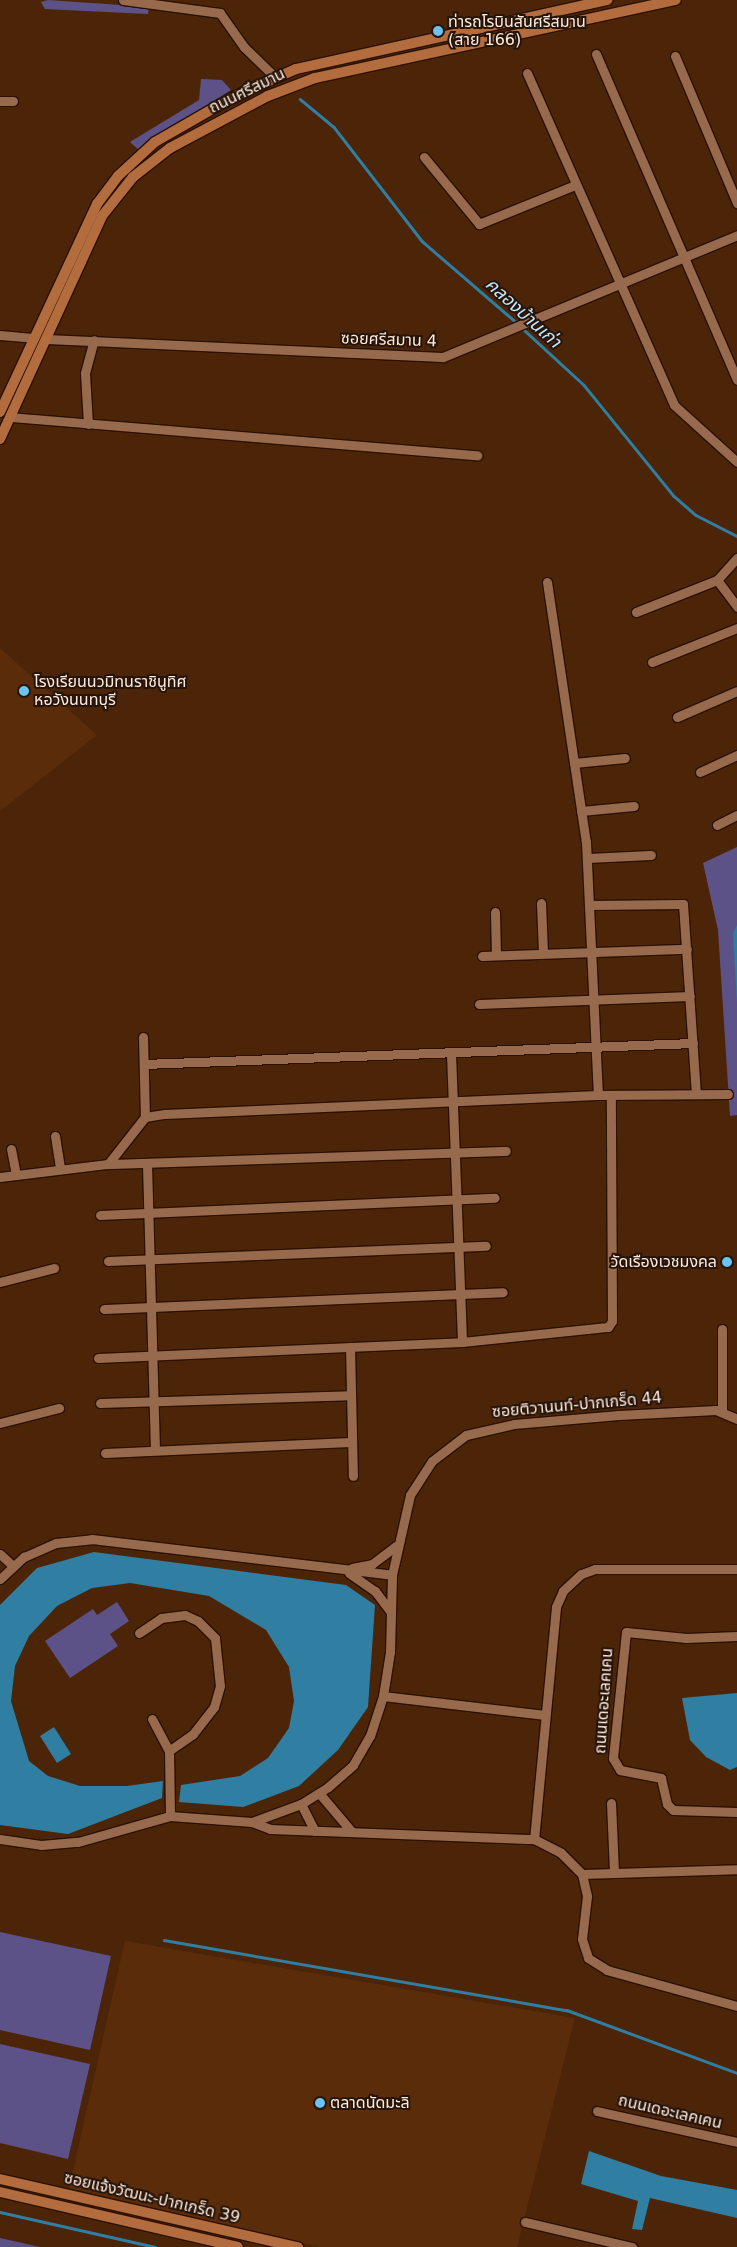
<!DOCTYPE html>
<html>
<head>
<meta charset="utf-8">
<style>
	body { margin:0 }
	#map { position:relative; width:737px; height:2247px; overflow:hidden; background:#4c2509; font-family:"DejaVu Sans","Noto Sans Thai",sans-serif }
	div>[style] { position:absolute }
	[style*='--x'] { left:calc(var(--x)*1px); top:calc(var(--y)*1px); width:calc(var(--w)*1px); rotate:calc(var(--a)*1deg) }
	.built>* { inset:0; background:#5a2c0a }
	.green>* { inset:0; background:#5d5288 }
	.water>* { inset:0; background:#307ea2 }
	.stream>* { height:2.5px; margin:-1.25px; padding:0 1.25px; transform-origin:1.25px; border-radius:1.25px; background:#307ea2 }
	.roads { filter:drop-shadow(1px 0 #2c1000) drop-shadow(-1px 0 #2c1000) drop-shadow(0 1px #2c1000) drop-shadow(0 -1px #2c1000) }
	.minor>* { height:9px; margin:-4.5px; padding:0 4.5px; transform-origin:4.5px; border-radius:4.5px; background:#976a4e }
	.major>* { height:10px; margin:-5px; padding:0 5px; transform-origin:5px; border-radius:5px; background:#b36c3e }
	.dots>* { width:14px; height:14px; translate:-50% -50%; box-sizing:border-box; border:2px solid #261409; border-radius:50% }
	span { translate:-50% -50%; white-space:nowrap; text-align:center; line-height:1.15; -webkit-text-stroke:4px #261409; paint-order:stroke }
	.poi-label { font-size:16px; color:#ffeade }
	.left { translate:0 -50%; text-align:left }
	.right { translate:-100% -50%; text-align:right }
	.street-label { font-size:16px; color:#ffeade }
	.water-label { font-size:18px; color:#c1e8fd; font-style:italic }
</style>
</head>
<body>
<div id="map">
	<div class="built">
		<div style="clip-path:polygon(0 648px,97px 735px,0 811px)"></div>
		<div style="clip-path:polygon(125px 1941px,575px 2018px,517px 2247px,320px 2247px,69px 2188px)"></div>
	</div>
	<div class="green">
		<div style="clip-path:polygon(48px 0,149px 7px,148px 14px,45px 9px,41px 2px)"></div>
		<div style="clip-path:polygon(201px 79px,222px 80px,231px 90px,139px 150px,130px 142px,199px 100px)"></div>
		<div style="clip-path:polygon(737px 847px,737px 1115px,730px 1116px,718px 930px,703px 863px)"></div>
		<div style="clip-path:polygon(117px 1602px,129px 1621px,110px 1634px,118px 1646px,70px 1678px,45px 1641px,93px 1609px,97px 1615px)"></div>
		<div style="clip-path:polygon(0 1932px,111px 1956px,90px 2050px,0 2030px)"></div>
		<div style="clip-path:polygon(0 2044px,90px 2064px,68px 2159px,0 2143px)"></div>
		<div style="clip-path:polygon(0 2238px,40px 2247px,0 2247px)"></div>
	</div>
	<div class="water">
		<div style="clip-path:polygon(737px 925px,737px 1002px,733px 934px)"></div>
		<div style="clip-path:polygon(94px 1552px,346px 1585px,375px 1605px,368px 1707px,338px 1750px,299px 1786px,243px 1807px,179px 1802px,181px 1785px,240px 1776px,268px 1758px,289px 1728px,294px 1701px,289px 1667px,266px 1630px,209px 1596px,130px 1583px,92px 1588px,57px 1606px,29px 1636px,15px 1666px,11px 1701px,29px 1761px,48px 1776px,80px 1786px,127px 1786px,163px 1781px,162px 1798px,68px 1834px,0 1825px,0 1605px,37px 1568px)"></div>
		<div style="clip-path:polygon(737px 1693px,737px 1767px,730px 1770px,706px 1757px,690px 1740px,682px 1698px)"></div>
		<div style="clip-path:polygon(54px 1727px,71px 1754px,57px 1763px,40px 1736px)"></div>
		<div style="clip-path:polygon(589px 2151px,661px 2176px,737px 2190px,737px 2218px,650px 2198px,642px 2230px,632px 2229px,638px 2201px,581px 2184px)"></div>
	</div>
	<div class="stream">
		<div style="--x:300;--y:99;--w:44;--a:39.5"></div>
		<div style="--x:334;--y:127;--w:144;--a:52.3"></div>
		<div style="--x:422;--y:241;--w:125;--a:40.8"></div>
		<div style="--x:521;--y:327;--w:86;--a:42.6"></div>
		<div style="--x:584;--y:385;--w:143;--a:51"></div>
		<div style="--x:674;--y:496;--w:29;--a:41"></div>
		<div style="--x:696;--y:515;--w:46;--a:27.1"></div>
		<div style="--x:164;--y:1940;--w:409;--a:9.9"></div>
		<div style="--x:567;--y:2010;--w:181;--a:20.3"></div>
		<div style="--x:0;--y:2212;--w:159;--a:12.7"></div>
	</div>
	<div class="roads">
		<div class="minor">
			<div style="--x:123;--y:0;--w:98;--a:7.6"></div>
			<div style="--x:220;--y:13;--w:42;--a:54.8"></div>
			<div style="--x:244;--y:47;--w:43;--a:44.1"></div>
			<div style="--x:596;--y:54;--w:355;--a:66.6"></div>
			<div style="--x:675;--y:56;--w:160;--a:67.1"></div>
			<div style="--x:527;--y:73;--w:363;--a:66.1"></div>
			<div style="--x:674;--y:405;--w:85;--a:42.1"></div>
			<div style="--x:0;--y:101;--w:13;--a:0"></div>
			<div style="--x:424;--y:157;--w:87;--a:50.6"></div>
			<div style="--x:479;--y:224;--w:104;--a:-22.1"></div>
			<div style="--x:0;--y:335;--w:33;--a:5"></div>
			<div style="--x:46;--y:339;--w:397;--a:2.6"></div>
			<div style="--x:443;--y:357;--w:318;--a:-22.5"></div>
			<div style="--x:10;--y:417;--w:469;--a:4.7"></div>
			<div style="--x:88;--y:424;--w:51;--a:-93.4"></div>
			<div style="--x:85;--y:373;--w:34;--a:-75"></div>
			<div style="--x:717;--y:580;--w:34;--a:53"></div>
			<div style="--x:547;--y:582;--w:263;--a:81.5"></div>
			<div style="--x:586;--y:842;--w:253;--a:87.3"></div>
			<div style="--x:636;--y:612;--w:87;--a:-21.6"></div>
			<div style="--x:717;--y:580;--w:30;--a:-48"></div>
			<div style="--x:652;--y:662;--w:92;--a:-21.8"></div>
			<div style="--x:677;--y:717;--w:65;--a:-23.4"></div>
			<div style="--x:574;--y:763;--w:51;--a:-5.6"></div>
			<div style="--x:700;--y:772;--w:41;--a:-24.7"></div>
			<div style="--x:581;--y:811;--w:53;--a:-5.4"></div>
			<div style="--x:717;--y:825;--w:22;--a:-27"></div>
			<div style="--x:587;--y:858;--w:64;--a:-2.7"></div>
			<div style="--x:541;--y:903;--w:50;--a:87.7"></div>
			<div style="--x:590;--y:905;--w:93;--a:-0.6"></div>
			<div style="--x:683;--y:904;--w:189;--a:86.1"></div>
			<div style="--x:495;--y:912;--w:43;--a:88.7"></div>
			<div style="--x:482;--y:956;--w:205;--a:-2"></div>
			<div style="--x:479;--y:1004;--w:211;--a:-2.2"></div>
			<div style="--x:143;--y:1037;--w:80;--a:88.6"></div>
			<div style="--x:451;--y:1054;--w:288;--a:87.8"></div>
			<div style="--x:144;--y:1064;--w:549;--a:-2.19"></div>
			<div style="--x:55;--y:1136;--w:33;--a:81"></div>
			<div style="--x:11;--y:1149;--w:26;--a:79"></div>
			<div style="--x:108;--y:1164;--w:60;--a:-51.8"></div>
			<div style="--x:145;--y:1117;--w:20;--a:-9"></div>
			<div style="--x:165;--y:1114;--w:433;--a:-2.5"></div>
			<div style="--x:598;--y:1095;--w:130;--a:-0.4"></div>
			<div style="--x:147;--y:1164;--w:286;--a:88.4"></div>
			<div style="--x:0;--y:1177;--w:109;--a:-6.9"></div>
			<div style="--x:108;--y:1164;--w:398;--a:-1.9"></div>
			<div style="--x:100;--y:1215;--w:395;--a:-2.5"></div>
			<div style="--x:108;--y:1261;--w:378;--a:-2.3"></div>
			<div style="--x:0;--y:1282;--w:56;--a:-14.5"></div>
			<div style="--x:104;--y:1309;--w:399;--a:-2.4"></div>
			<div style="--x:350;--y:1347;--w:129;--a:88.7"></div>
			<div style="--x:98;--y:1358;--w:364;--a:-2.5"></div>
			<div style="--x:462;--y:1342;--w:147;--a:-5.9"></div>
			<div style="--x:608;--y:1327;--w:7;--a:-56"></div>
			<div style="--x:612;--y:1321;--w:226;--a:-90.3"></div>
			<div style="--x:100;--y:1403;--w:250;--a:-1.8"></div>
			<div style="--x:722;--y:1411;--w:82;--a:-90"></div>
			<div style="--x:0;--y:1423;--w:61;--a:-14.3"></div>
			<div style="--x:105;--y:1453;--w:245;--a:-2.6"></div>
			<div style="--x:0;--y:1554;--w:18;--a:43"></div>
			<div style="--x:352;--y:1568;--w:20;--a:-11"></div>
			<div style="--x:372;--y:1564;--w:30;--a:-37"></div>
			<div style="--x:737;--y:1569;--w:142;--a:180"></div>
			<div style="--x:595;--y:1569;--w:15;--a:160"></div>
			<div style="--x:581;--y:1574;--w:25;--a:137"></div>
			<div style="--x:563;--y:1591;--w:17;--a:114"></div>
			<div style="--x:556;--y:1607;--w:233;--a:95.4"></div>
			<div style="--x:534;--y:1839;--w:30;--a:27"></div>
			<div style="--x:561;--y:1853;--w:30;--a:45"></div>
			<div style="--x:582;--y:1874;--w:23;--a:77"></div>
			<div style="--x:587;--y:1896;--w:43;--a:96.6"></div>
			<div style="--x:582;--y:1939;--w:20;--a:72"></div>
			<div style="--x:588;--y:1958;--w:22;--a:32"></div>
			<div style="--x:607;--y:1970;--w:135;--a:15.5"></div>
			<div style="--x:349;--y:1573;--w:32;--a:35"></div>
			<div style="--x:375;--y:1591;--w:25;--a:53"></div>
			<div style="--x:0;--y:1579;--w:33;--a:-43"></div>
			<div style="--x:24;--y:1557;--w:35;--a:-24"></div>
			<div style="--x:56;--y:1543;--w:36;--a:-6"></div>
			<div style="--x:92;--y:1539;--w:302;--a:6.8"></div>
			<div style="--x:139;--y:1633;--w:27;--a:-34"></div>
			<div style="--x:161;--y:1618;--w:24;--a:-7"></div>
			<div style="--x:185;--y:1615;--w:14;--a:25"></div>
			<div style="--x:198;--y:1621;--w:24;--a:45"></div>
			<div style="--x:215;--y:1638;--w:48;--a:84.1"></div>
			<div style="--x:220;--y:1686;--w:22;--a:106"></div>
			<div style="--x:214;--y:1707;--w:34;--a:128"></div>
			<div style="--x:193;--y:1734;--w:29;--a:145"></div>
			<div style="--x:737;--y:1636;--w:51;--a:177.8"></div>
			<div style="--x:686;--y:1638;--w:60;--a:-174.3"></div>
			<div style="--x:626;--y:1632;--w:127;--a:95.9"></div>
			<div style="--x:613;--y:1758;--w:14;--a:60"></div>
			<div style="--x:620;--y:1770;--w:42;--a:11"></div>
			<div style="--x:661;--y:1778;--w:27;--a:77"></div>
			<div style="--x:667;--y:1804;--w:8;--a:45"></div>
			<div style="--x:673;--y:1810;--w:64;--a:1.8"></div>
			<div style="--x:383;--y:1696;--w:163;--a:6.7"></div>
			<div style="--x:152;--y:1719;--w:36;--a:62"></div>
			<div style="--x:169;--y:1751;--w:65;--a:89.1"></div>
			<div style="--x:319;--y:1793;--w:51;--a:49.8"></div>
			<div style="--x:611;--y:1803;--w:70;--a:87.5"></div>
			<div style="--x:301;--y:1804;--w:30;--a:63"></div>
			<div style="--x:252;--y:1822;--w:19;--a:21"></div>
			<div style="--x:270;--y:1829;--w:264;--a:2.2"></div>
			<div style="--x:0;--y:1839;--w:41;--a:8.3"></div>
			<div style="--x:41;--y:1845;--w:37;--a:-5"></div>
			<div style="--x:78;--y:1842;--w:96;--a:-15.8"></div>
			<div style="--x:170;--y:1816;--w:82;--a:4.2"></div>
			<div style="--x:252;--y:1822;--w:52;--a:-20.2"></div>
			<div style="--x:301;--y:1804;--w:32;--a:-32"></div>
			<div style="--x:328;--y:1787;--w:33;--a:-41"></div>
			<div style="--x:353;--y:1765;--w:34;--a:-60"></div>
			<div style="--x:370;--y:1736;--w:42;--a:-72"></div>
			<div style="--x:383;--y:1696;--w:45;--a:-81"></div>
			<div style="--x:390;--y:1652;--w:77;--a:-88.5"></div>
			<div style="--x:392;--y:1575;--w:82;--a:-77.3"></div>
			<div style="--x:410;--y:1495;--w:40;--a:-57.1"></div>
			<div style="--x:432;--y:1461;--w:43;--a:-37.4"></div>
			<div style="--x:466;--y:1435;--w:49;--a:-12.9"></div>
			<div style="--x:514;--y:1424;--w:105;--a:-4.9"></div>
			<div style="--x:619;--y:1415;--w:97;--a:-3"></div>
			<div style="--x:716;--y:1410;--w:23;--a:23"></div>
			<div style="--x:582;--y:1874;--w:155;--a:-1.8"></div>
			<div style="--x:597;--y:2111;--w:143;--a:12.5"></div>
			<div style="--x:525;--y:2222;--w:110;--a:13.2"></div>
		</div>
		<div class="major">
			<div style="--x:0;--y:412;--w:230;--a:-65"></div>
			<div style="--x:97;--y:204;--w:35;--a:-53"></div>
			<div style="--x:118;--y:176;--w:50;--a:-42.6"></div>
			<div style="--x:155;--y:142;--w:92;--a:-29.9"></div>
			<div style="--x:235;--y:96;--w:67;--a:-23.9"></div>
			<div style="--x:296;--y:69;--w:319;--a:-12.5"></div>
			<div style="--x:0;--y:439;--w:245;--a:-65.4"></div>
			<div style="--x:102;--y:216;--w:50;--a:-51.5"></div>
			<div style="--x:133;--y:177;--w:47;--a:-38.1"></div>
			<div style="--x:170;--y:148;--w:111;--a:-28"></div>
			<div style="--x:268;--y:96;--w:50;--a:-21"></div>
			<div style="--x:315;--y:78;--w:369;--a:-12.2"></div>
			<div style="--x:0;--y:2179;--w:306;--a:12.9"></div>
			<div style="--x:0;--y:2192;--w:244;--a:13"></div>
		</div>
	</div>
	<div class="dots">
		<div style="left:438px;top:31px;background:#69c4f1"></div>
		<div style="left:24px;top:691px;background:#69c4f1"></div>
		<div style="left:727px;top:1262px;background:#69c4f1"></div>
		<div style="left:320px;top:2103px;background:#69c4f1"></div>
	</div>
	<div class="poi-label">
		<span class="left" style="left:448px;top:31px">ท่ารถโรบินสันศรีสมาน<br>(สาย 166)</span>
		<span class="left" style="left:34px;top:691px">โรงเรียนนวมิทนราชินูทิศ<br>หอวังนนทบุรี</span>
		<span class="right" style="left:717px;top:1262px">วัดเรืองเวชมงคล</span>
		<span class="left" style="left:330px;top:2103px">ตลาดนัดมะลิ</span>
	</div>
	<div class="street-label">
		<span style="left:247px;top:91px;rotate:-26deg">ถนนศรีสมาน</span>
		<span style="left:389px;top:340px;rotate:2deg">ซอยศรีสมาน 4</span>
		<span style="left:577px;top:1405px;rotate:-5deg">ซอยติวานนท์-ปากเกร็ด 44</span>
		<span style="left:604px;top:1701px;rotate:-86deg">ถนนเดอะเลคเคน</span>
		<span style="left:670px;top:2112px;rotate:13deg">ถนนเดอะเลคเคน</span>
		<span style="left:152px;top:2198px;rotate:13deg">ซอยแจ้งวัฒนะ-ปากเกร็ด 39</span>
	</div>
	<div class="water-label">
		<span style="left:523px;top:313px;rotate:42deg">คลองบ้านเก่า</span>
	</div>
</div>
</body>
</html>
